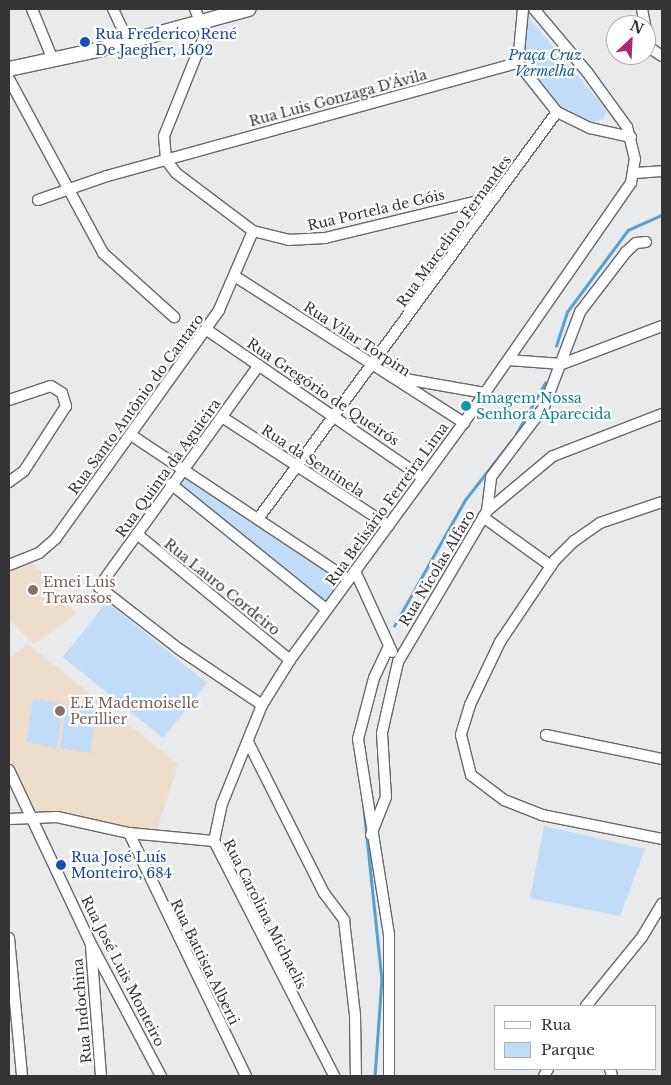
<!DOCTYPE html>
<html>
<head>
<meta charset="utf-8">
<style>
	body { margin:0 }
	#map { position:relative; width:671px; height:1085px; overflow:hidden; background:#e8eaeb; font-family:"Libre Baskerville",serif }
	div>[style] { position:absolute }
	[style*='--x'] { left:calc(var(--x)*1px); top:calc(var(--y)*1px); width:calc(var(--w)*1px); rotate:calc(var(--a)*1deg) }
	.education>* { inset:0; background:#eeddcb }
	.green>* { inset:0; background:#c0dcf6 }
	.stream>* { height:2.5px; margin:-1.25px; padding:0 1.25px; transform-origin:1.25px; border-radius:1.25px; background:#55a1d1 }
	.roads { filter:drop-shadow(1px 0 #676869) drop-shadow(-1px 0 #676869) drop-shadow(0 1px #676869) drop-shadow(0 -1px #676869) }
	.minor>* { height:10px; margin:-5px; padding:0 5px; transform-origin:5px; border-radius:5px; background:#fff }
	.secondary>* { height:14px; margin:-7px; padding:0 7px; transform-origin:7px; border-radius:7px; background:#fff }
	.dots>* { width:14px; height:14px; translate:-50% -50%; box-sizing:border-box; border:2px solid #fff; border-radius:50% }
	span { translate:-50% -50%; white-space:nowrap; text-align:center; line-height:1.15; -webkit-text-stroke:4.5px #fff; paint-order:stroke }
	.transit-label { font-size:14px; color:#164399 }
	.left { translate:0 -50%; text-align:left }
	.park-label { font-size:14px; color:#16598e; font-style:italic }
	.street-label { font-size:14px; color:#343435 }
	.culture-label { font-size:14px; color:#0d838f }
	.education-label { font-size:14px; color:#785e54 }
	.frame { position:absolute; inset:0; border:10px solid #343435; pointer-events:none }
	.legend { position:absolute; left:494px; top:1005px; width:162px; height:65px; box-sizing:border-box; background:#fff; border:1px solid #aeaeae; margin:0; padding:6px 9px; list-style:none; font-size:15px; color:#343435 }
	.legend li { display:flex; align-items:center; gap:10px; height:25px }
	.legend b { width:25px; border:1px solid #aeaeae }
	.north { position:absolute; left:606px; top:15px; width:50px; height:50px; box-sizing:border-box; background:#fff; border:1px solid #aeaeae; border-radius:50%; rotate:25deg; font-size:14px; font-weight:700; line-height:20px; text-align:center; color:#343435 }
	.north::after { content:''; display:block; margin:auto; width:18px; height:22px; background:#ad2870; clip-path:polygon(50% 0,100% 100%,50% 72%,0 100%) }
</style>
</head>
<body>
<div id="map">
	<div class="education">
		<div style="clip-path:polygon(29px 558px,76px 614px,34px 644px,9px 619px,9px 567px)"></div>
		<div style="clip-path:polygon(28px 644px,178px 764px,156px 833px,57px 812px,34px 814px,9px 764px,9px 658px)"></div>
	</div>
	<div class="green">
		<div style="clip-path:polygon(527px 16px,607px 110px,603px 119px,594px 122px,560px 108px,525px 64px)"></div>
		<div style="clip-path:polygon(185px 476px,340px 580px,324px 603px,178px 486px)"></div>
		<div style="clip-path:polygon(107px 602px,207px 683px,163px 738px,63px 657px)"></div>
		<div style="clip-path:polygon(33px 699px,64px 704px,57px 748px,26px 742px)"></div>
		<div style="clip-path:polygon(67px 704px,97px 710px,90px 753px,60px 748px)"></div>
		<div style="clip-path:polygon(544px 826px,645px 849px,620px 916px,530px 898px)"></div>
	</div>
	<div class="stream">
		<div style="--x:556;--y:346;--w:36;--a:-72"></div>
		<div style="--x:567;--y:312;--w:102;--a:-53.4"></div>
		<div style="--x:628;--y:230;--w:37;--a:-24"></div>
		<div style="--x:516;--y:434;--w:59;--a:-60.4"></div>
		<div style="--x:394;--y:626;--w:145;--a:-60.6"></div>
		<div style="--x:465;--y:500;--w:75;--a:-52.1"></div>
		<div style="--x:363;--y:799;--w:181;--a:84"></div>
		<div style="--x:382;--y:979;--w:97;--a:94.1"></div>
	</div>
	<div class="roads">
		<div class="minor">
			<div style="--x:32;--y:9;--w:55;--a:67.6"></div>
			<div style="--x:113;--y:9;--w:35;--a:65"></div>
			<div style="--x:195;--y:9;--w:27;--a:68"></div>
			<div style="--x:205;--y:34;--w:110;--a:111.9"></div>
			<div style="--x:164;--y:136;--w:24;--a:85"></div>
			<div style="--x:166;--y:160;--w:16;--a:52"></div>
			<div style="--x:176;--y:173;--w:96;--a:37"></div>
			<div style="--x:253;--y:231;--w:36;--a:14"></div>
			<div style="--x:288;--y:240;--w:37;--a:-3"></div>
			<div style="--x:325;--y:238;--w:175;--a:-13.6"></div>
			<div style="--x:523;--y:9;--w:54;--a:95.3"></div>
			<div style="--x:518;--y:63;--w:63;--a:51.5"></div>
			<div style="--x:557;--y:112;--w:37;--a:26"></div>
			<div style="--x:590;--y:128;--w:42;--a:12.4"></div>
			<div style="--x:642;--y:9;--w:16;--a:79"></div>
			<div style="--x:646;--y:28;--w:20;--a:79"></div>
			<div style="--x:650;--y:48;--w:14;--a:34"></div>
			<div style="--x:9;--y:79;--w:198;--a:61.6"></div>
			<div style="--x:103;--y:253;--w:96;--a:42"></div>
			<div style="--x:635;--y:173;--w:27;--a:-4"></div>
			<div style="--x:38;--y:200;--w:73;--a:-19.2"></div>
			<div style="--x:107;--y:176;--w:426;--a:-15.4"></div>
			<div style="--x:236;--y:277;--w:271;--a:32.6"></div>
			<div style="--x:207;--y:330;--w:262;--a:34.4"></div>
			<div style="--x:508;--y:360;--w:54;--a:4.2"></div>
			<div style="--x:562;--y:364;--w:107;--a:-20.8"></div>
			<div style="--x:259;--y:365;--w:274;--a:125.8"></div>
			<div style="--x:99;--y:587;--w:101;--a:37.8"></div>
			<div style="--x:179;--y:649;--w:100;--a:34"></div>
			<div style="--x:394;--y:377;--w:92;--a:10"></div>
			<div style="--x:9;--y:400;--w:44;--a:-18.4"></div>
			<div style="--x:51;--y:386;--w:13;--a:32"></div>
			<div style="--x:62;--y:393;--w:14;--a:73"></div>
			<div style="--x:66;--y:406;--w:77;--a:122.9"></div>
			<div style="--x:24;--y:471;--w:19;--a:144"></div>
			<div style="--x:222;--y:417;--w:199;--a:33.1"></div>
			<div style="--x:131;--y:435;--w:260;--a:33.6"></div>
			<div style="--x:171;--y:484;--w:199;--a:38.9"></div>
			<div style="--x:662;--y:502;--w:65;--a:161.3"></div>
			<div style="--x:600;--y:523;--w:32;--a:145"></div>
			<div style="--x:574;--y:541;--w:27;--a:135"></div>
			<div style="--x:555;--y:560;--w:99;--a:123.9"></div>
			<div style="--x:500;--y:642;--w:70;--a:115.5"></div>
			<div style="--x:470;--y:705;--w:31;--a:107"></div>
			<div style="--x:461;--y:735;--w:41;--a:76"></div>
			<div style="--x:471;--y:775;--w:41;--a:37.1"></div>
			<div style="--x:504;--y:800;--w:41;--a:21.5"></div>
			<div style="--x:542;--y:815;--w:122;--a:11.3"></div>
			<div style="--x:487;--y:511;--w:86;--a:-39.8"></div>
			<div style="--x:553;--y:456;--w:117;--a:-21.1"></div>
			<div style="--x:483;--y:517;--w:84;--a:35.8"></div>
			<div style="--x:258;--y:519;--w:505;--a:-53.7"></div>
			<div style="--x:137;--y:534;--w:198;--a:39.5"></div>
			<div style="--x:9;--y:565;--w:32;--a:-22"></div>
			<div style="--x:39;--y:553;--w:23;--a:-41"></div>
			<div style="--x:56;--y:538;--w:280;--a:-54.4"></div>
			<div style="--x:219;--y:310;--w:86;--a:-66.7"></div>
			<div style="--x:355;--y:571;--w:89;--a:65.4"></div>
			<div style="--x:389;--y:646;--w:35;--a:115"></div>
			<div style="--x:374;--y:678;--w:63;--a:104.7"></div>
			<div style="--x:358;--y:739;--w:197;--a:81"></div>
			<div style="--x:389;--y:934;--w:142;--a:90"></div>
			<div style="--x:546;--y:735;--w:118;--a:11.7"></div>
			<div style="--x:248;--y:742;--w:169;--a:63.3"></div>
			<div style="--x:324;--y:893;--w:34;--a:53"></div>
			<div style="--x:344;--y:920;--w:96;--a:83.4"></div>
			<div style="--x:355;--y:1015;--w:61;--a:89.1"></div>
			<div style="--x:9;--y:770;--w:190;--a:64.8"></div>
			<div style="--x:90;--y:942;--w:152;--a:62.1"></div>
			<div style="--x:9;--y:819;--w:48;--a:-2.4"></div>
			<div style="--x:57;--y:817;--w:74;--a:12.5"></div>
			<div style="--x:129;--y:833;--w:85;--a:5.4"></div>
			<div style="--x:129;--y:833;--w:270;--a:64.3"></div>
			<div style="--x:371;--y:835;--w:41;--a:-68.5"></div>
			<div style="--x:386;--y:797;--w:64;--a:-93.6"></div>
			<div style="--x:382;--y:733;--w:73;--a:-77.3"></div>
			<div style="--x:398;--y:662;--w:175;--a:-59.5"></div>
			<div style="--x:487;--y:511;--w:34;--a:-83"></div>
			<div style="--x:491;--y:477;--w:88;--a:-52.9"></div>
			<div style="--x:544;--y:407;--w:102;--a:-69.2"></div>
			<div style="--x:580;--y:312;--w:76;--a:-52.5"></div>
			<div style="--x:626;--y:252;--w:13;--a:-42"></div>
			<div style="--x:636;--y:243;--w:10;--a:-6"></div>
			<div style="--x:214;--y:841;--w:38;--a:-78"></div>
			<div style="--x:222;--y:804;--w:107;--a:-68"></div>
			<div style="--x:262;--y:705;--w:53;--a:-58.1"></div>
			<div style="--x:290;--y:660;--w:310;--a:-53.8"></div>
			<div style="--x:473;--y:410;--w:277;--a:-55.2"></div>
			<div style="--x:631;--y:183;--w:24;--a:-81"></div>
			<div style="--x:635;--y:159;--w:33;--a:-104"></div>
			<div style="--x:627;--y:127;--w:68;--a:-126"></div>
			<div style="--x:587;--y:72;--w:82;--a:-130.1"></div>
			<div style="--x:214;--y:841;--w:264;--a:62.9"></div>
			<div style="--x:9;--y:938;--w:139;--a:84.6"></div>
			<div style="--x:91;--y:946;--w:130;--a:85.6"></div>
			<div style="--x:586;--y:1006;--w:89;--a:-50.9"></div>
			<div style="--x:642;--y:937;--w:39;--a:-59"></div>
			<div style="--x:610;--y:1069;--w:7;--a:74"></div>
			<div style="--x:544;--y:1076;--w:8;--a:-60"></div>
		</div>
		<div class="secondary">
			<div style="--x:9;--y:69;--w:91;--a:-12.1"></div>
			<div style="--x:98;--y:50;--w:156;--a:-15.2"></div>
		</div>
	</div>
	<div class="dots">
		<div style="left:85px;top:42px;background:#1a4fb4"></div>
		<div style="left:466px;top:406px;background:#0f9aa8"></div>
		<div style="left:33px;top:590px;background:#8d6e63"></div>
		<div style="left:60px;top:711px;background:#8d6e63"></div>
		<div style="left:61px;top:865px;background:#1a4fb4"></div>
	</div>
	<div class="transit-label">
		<span class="left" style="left:95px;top:42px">Rua Frederico René<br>De Jaegher, 1502</span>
		<span class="left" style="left:71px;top:865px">Rua José Luís<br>Monteiro, 684</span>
	</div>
	<div class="park-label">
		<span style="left:545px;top:63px">Praça Cruz<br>Vermelha</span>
	</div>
	<div class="street-label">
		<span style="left:338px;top:98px;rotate:-15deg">Rua Luis Gonzaga D'Ávila</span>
		<span style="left:376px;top:210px;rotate:-13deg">Rua Portela de Góis</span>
		<span style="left:454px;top:231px;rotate:-54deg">Rua Marcelino Fernandes</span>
		<span style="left:357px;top:339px;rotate:33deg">Rua Vilar Torpim</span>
		<span style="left:323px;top:392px;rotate:34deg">Rua Gregório de Queirós</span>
		<span style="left:136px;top:404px;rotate:-54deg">Rua Santo Antônio do Cantaro</span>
		<span style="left:313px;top:461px;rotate:33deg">Rua da Sentinela</span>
		<span style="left:168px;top:468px;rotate:-54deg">Rua Quinta da Aguieira</span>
		<span style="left:387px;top:504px;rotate:-54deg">Rua Belisário Ferreira Lima</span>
		<span style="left:437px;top:568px;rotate:-59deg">Rua Nicolas Alfaro</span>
		<span style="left:222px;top:587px;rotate:39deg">Rua Lauro Cordeiro</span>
		<span style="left:265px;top:914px;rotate:63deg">Rua Carolina Michaelis</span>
		<span style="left:205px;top:962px;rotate:64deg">Rua Battista Alberti</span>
		<span style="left:123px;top:971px;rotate:63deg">Rua José Luis Monteiro</span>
		<span style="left:82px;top:1011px;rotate:-95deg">Rua Indochina</span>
	</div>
	<div class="culture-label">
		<span class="left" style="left:476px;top:406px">Imagem Nossa<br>Senhora Aparecida</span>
	</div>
	<div class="education-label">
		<span class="left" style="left:43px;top:590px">Emei Luis<br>Travassos</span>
		<span class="left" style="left:70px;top:711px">E.E Mademoiselle<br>Perillier</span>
	</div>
	<div class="frame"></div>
	<ul class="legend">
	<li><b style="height:6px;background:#fff"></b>Rua</li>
	<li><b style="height:14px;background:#c0dcf6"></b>Parque</li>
	</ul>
	<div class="north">N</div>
</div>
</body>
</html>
